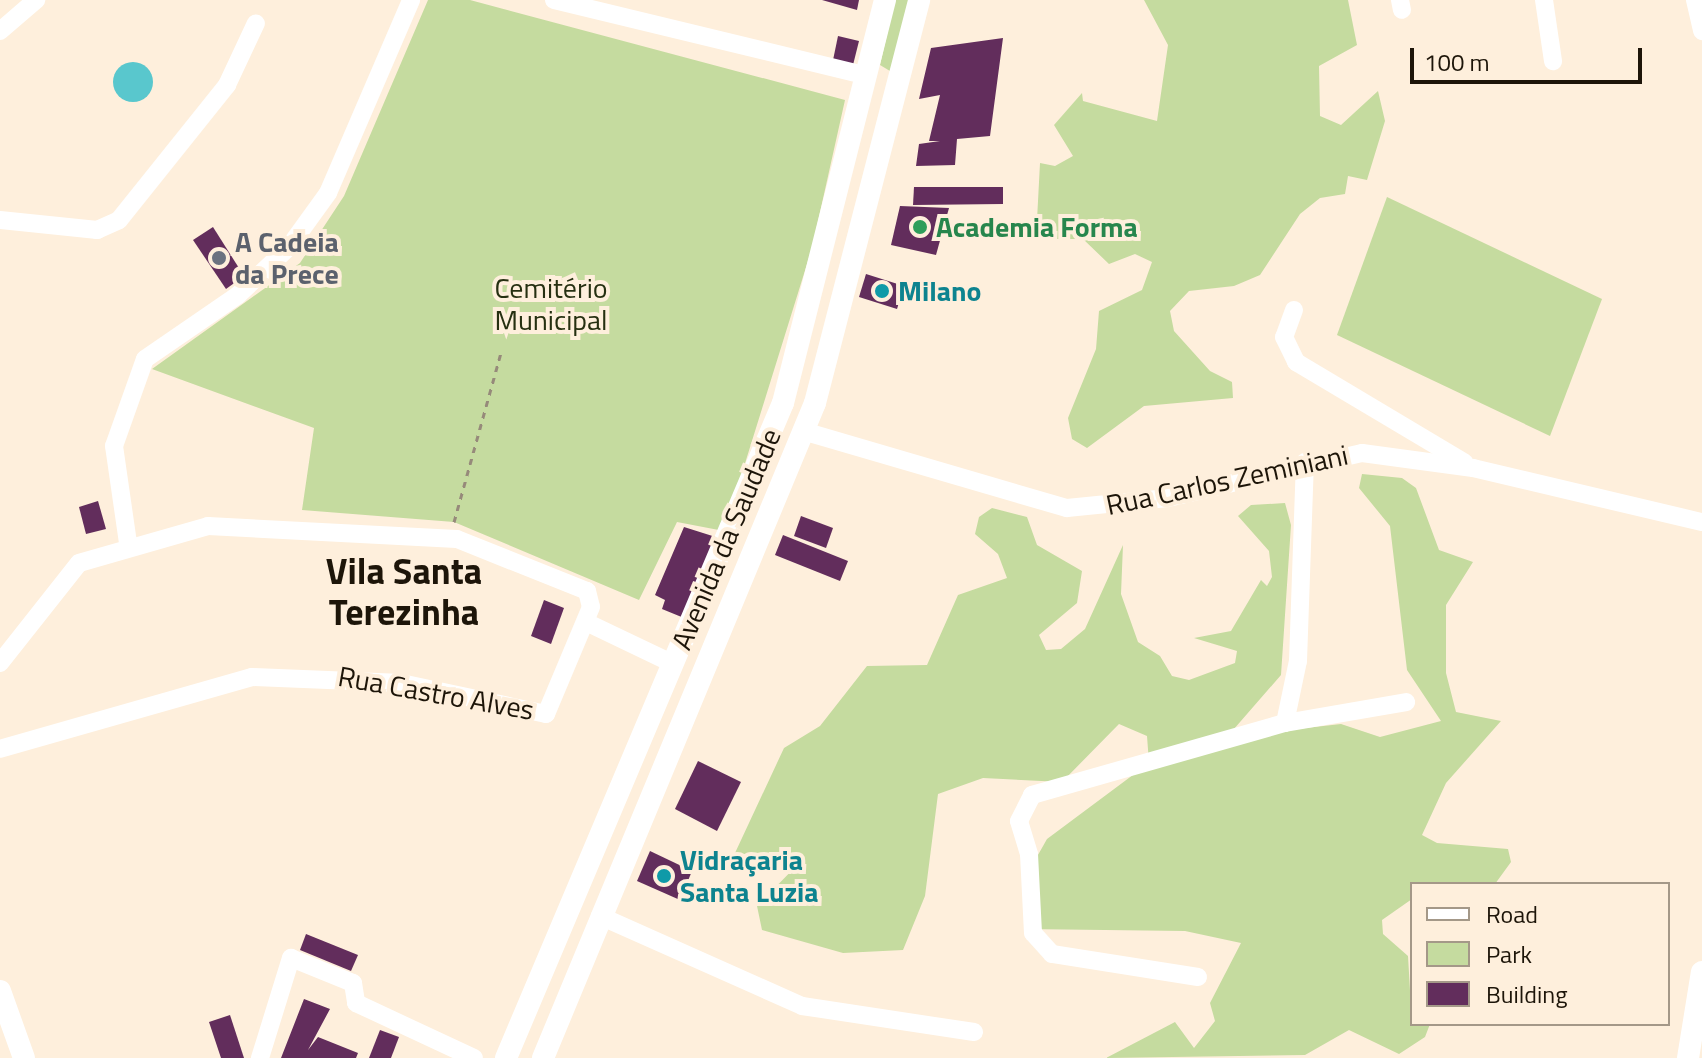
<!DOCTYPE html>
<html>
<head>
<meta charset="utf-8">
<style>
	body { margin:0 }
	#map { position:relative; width:1702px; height:1058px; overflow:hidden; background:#feefdc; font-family:"Titillium Web",sans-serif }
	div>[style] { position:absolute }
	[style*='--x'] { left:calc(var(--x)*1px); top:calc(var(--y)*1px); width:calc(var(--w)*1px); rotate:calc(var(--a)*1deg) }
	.green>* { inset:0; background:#c5db9f }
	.water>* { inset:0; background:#59c7cd }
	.round { border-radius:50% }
	.building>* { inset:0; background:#622d5c }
	.path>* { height:3px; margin-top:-1.5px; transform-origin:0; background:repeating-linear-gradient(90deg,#968a7a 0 6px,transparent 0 12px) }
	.minor>* { height:18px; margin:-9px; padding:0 9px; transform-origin:9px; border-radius:9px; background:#fff }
	.major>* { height:22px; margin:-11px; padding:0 11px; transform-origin:11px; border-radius:11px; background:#fff }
	.dots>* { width:22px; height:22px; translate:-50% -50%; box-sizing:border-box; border:4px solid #feefdc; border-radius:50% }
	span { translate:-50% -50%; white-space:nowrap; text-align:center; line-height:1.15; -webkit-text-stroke:8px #feefdc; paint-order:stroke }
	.leisure-label { font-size:28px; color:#27864d; font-weight:700 }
	.left { translate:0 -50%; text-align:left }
	.worship-label { font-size:28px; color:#5b616d; font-weight:700 }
	.park-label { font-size:28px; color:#263011 }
	.culture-label { font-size:28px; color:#0d838f; font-weight:700 }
	.street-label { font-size:28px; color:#1d1509 }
	.district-label { font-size:36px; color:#1d1509; font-weight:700 }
	.legend { position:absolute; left:1410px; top:882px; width:260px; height:144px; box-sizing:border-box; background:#feefdc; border:2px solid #a49888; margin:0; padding:10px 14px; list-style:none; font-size:24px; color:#1d1509 }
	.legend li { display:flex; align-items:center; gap:16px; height:40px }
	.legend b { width:40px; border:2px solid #a49888 }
	.scale { position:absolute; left:1410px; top:48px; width:232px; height:36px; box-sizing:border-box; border:4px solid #1d1509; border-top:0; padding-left:10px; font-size:24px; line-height:28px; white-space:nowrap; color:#1d1509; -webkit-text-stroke:6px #feefdc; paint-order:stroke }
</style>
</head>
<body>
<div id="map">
	<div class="green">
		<div style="clip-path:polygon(428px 0,470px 0,845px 100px,812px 248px,724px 531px,677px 522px,639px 600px,454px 522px,302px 510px,314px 428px,152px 369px,300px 263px,344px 196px)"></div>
		<div style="clip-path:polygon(895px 0,913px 0,890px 71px,880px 65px)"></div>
		<div style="clip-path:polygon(1144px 0,1348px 0,1357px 45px,1319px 66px,1320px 116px,1341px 125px,1378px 91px,1385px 121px,1367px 180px,1348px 176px,1345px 194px,1320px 198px,1300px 214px,1260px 275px,1234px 286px,1189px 291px,1170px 311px,1174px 331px,1210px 371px,1232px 382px,1233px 398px,1144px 406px,1087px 448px,1072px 439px,1068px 418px,1096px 349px,1099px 311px,1142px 290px,1152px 262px,1135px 254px,1109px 264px,1083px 239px,1036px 239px,1040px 163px,1055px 166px,1073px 156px,1054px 125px,1082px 93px,1083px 101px,1157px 121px,1168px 45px)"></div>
		<div style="clip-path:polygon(1387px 197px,1602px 299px,1550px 436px,1337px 335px)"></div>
		<div style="clip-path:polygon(1362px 474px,1402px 478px,1416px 488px,1439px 550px,1473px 562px,1446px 605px,1446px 673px,1456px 712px,1501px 721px,1446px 783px,1422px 835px,1437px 843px,1508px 849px,1511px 862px,1495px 884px,1412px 884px,1412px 899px,1382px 920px,1383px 934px,1408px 956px,1412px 1024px,1430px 1024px,1425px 1037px,1399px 1054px,1349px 1030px,1305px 1055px,1106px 1058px,1175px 1022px,1194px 1048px,1215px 1021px,1210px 1003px,1241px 943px,1185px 931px,1024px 929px,1034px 862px,1047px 839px,1149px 763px,1147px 736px,1119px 724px,1062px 782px,983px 778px,938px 794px,925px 896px,903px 950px,843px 953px,762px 930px,757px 906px,802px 860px,735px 853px,784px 748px,820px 726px,867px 666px,927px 665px,958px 595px,1007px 578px,998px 554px,975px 534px,979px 517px,992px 508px,1027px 517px,1037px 545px,1082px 571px,1077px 603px,1039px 635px,1046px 650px,1061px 649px,1085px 629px,1123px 545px,1121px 594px,1138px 642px,1160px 656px,1172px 676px,1189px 680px,1235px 663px,1237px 651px,1194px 638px,1231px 631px,1261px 580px,1267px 586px,1272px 577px,1269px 551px,1238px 516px,1251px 505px,1285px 503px,1291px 525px,1281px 675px,1227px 737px,1341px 724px,1380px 737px,1441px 721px,1407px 670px,1390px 526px,1359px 488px)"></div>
	</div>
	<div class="water">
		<div class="round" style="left:113px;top:62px;width:40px;height:40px"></div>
	</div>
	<div class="building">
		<div style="clip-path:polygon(822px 0,859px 0,857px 10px)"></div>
		<div style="clip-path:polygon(838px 36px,859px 41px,853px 65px,832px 65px)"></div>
		<div style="clip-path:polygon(1003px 38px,990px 136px,957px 139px,955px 165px,916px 166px,919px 144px,940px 141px,929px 141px,940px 95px,919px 99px,931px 48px)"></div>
		<div style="clip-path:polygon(914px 187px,1003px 187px,1003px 204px,913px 205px)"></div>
		<div style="clip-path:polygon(900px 206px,949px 208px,936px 255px,891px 245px)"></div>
		<div style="clip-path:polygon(213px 227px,244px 276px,226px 289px,193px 240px)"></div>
		<div style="clip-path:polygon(866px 274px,904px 286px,897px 309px,859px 297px)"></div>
		<div style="clip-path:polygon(98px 501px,106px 529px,86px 534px,79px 507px)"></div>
		<div style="clip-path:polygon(801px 516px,833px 528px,826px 548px,794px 536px)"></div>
		<div style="clip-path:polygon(684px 527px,722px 539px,684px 618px,662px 609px,665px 600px,655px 595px)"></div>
		<div style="clip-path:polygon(783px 535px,848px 561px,840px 581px,775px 555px)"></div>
		<div style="clip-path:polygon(544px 600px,564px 608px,551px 644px,531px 636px)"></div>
		<div style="clip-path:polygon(698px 761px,741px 782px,717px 831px,675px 809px)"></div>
		<div style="clip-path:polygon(650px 851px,692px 871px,680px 900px,637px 881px)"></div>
		<div style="clip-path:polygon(306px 934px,358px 955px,351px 971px,300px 950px)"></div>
		<div style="clip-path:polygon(304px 999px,330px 1009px,308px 1050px,318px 1037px,358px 1053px,356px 1058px,281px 1058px)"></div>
		<div style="clip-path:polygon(230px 1015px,244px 1058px,221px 1058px,209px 1022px)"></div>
		<div style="clip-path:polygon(380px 1030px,399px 1037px,391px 1058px,369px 1058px)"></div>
	</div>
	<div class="path">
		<div style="--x:454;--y:522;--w:176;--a:-74.5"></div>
	</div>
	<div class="minor">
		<div style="--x:554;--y:0;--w:322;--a:13.6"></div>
		<div style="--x:1400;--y:0;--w:10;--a:79"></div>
		<div style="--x:1544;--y:0;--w:62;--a:81.6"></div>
		<div style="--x:1695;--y:0;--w:32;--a:77"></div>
		<div style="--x:0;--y:31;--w:48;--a:-40.7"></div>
		<div style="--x:0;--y:220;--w:98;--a:5.9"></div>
		<div style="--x:97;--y:230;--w:24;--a:-24"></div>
		<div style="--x:119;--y:220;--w:173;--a:-51.3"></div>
		<div style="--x:227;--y:85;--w:68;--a:-64.9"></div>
		<div style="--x:1294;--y:310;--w:29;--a:110"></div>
		<div style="--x:1284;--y:337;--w:28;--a:64"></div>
		<div style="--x:1296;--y:362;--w:196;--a:30.8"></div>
		<div style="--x:803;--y:431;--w:275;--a:16.3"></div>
		<div style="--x:1067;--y:508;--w:101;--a:-5.7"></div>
		<div style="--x:1168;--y:498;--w:199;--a:-13.1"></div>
		<div style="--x:1362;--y:453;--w:112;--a:7.7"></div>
		<div style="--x:1473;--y:468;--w:235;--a:13.3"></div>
		<div style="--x:128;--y:543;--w:98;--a:-98.2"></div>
		<div style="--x:114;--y:446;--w:92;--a:-70.4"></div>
		<div style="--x:145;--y:359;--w:113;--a:-34.5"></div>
		<div style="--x:238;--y:295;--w:70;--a:-43.3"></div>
		<div style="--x:289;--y:247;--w:67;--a:-54.2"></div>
		<div style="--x:328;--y:193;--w:210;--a:-66.7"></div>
		<div style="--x:590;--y:624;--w:93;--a:25.5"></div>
		<div style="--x:0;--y:663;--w:127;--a:-51.7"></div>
		<div style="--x:79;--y:563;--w:134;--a:-16"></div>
		<div style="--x:208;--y:526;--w:249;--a:3"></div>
		<div style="--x:457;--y:539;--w:140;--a:21.8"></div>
		<div style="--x:587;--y:591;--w:16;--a:76"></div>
		<div style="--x:591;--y:607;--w:116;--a:112.8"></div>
		<div style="--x:546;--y:714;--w:147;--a:-167.9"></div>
		<div style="--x:402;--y:683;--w:150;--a:-177.7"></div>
		<div style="--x:252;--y:677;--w:262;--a:164.1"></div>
		<div style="--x:1285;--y:723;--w:63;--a:-78.2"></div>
		<div style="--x:1298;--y:661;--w:199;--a:-88"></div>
		<div style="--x:600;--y:916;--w:221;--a:24"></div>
		<div style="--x:802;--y:1006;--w:174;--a:8.6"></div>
		<div style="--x:1198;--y:977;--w:148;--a:-171"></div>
		<div style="--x:1052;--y:954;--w:28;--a:-132"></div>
		<div style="--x:1033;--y:933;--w:79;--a:-92.9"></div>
		<div style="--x:1029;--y:854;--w:34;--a:-107"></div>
		<div style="--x:1019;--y:821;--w:29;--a:-63"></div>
		<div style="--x:1032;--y:795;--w:263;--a:-15.9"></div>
		<div style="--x:1285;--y:723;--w:123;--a:-9.8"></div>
		<div style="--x:260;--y:1058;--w:105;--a:-72.8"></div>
		<div style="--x:291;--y:958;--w:67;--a:22"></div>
		<div style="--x:353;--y:983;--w:20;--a:81"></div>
		<div style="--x:356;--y:1003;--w:130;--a:25"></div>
	</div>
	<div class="major">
		<div style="--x:0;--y:991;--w:71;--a:70.3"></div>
		<div style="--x:506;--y:1058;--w:711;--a:-67.08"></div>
		<div style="--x:783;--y:403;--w:416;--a:-75.8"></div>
		<div style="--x:543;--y:1058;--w:709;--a:-67.45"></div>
		<div style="--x:815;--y:403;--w:416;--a:-75.5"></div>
		<div style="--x:1688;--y:1058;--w:87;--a:-80.8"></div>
	</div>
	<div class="dots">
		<div style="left:920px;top:227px;background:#2e9e5b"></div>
		<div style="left:219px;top:258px;background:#6b7280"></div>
		<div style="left:882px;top:291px;background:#0f9aa8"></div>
		<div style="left:664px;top:876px;background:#0f9aa8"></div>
	</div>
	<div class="leisure-label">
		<span class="left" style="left:936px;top:227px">Academia Forma</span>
	</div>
	<div class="worship-label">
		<span class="left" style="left:235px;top:258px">A Cadeia<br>da Prece</span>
	</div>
	<div class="park-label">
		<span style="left:551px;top:304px">Cemitério<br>Municipal</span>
	</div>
	<div class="culture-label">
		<span class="left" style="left:898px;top:291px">Milano</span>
		<span class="left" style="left:680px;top:876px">Vidraçaria<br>Santa Luzia</span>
	</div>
	<div class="street-label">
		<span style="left:1227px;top:480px;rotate:-12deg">Rua Carlos Zeminiani</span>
		<span style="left:726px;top:539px;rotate:-67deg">Avenida da Saudade</span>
		<span style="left:436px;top:693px;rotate:10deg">Rua Castro Alves</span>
	</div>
	<div class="district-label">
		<span style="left:404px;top:591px">Vila Santa<br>Terezinha</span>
	</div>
	<ul class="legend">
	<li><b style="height:10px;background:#fff"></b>Road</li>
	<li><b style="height:22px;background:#c5db9f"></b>Park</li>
	<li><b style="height:22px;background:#622d5c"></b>Building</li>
	</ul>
	<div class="scale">100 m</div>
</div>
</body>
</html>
